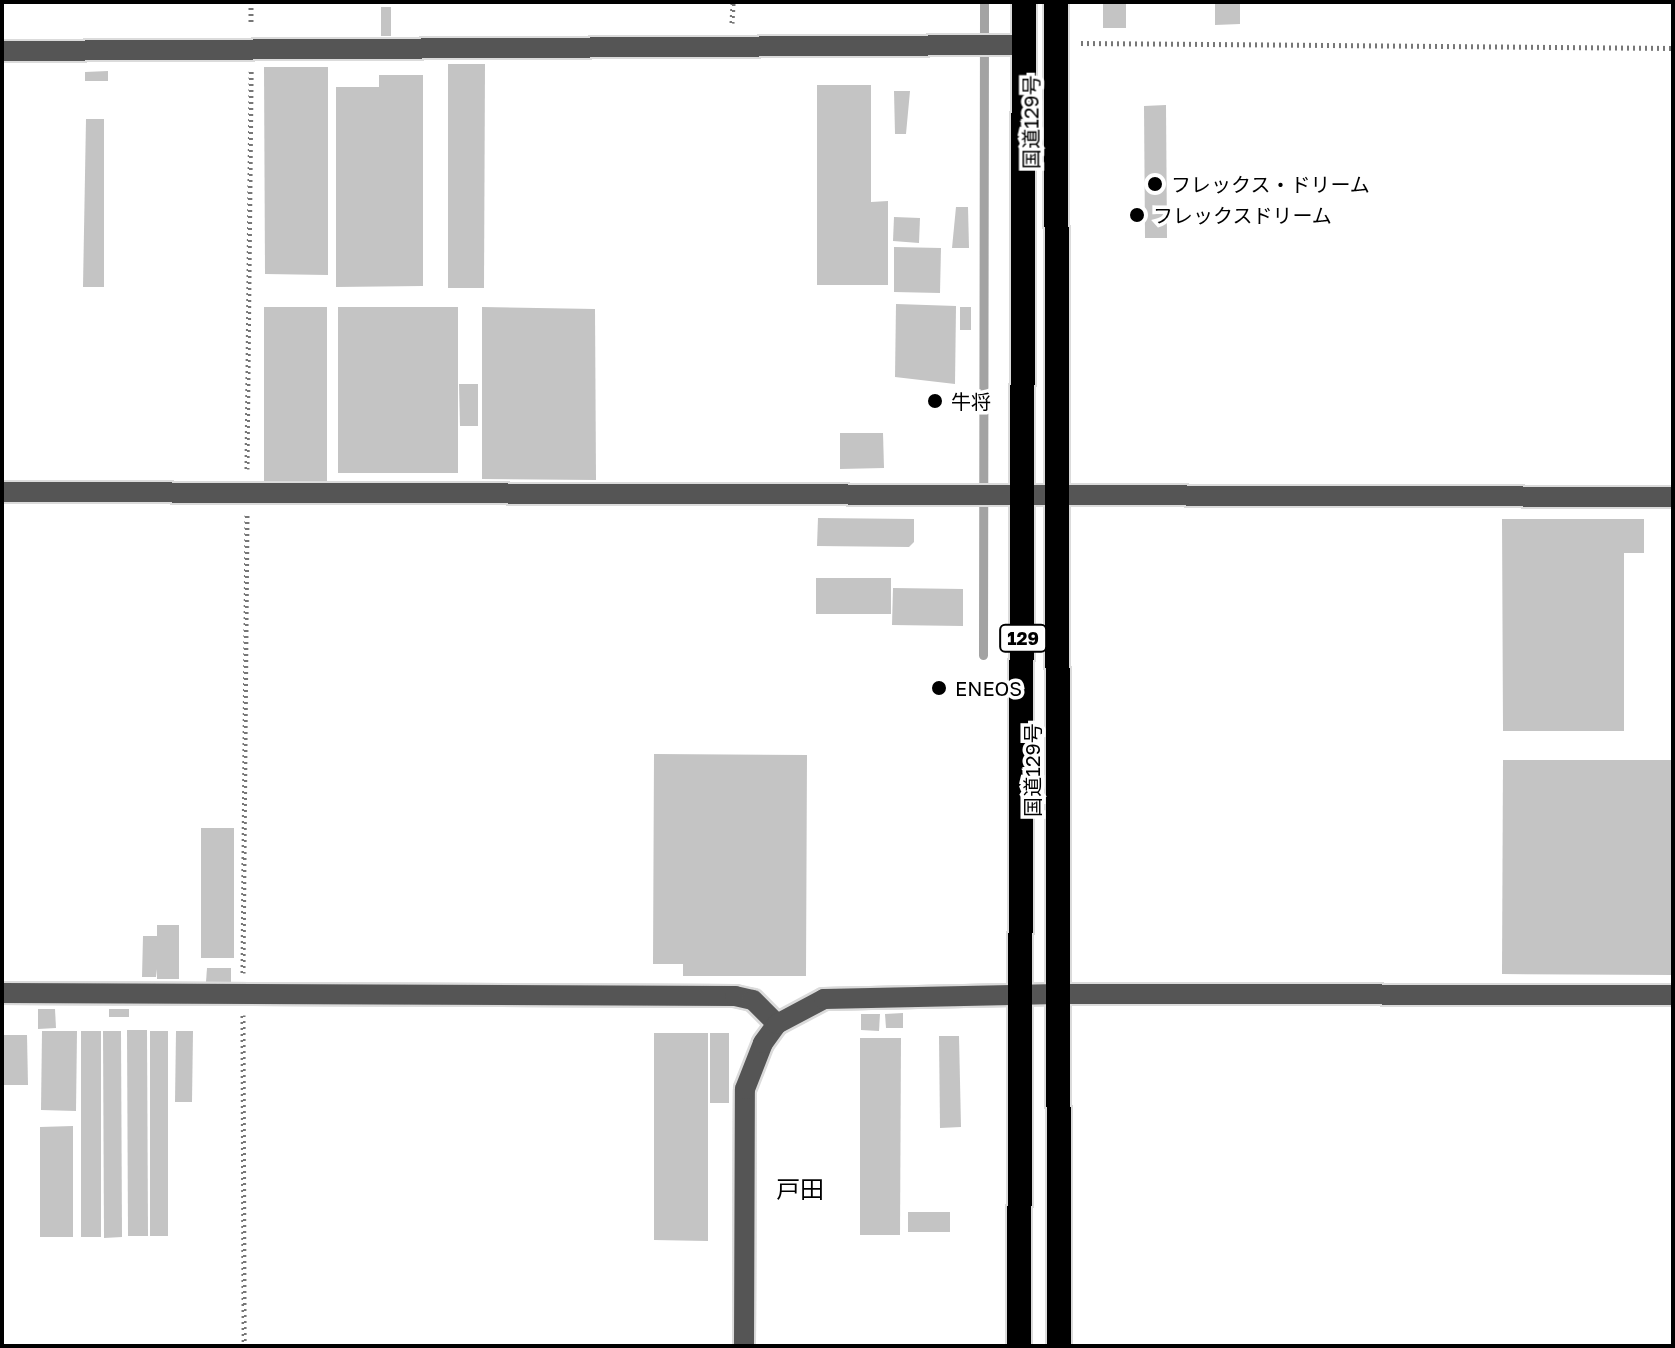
<!DOCTYPE html>
<html>
<head>
<meta charset="utf-8">
<style>
	body { margin:0 }
	#map { position:relative; width:1675px; height:1348px; overflow:hidden; background:#fff; font-family:"Golos Text","Noto Sans JP",sans-serif }
	div>[style] { position:absolute }
	[style*='--x'] { left:calc(var(--x)*1px); top:calc(var(--y)*1px); width:calc(var(--w)*1px); rotate:calc(var(--a)*1deg) }
	.stream>* { height:9px; margin:-4.5px; padding:0 4.5px; transform-origin:4.5px; border-radius:4.5px; background:#a3a3a3 }
	.building>* { inset:0; background:#c4c4c4 }
	.path>* { height:5px; margin-top:-2.5px; transform-origin:0; background:repeating-linear-gradient(90deg,#777 0 2px,transparent 0 6px) }
	.roads { filter:drop-shadow(2px 0 #dbdbdb) drop-shadow(-2px 0 #dbdbdb) drop-shadow(0 2px #dbdbdb) drop-shadow(0 -2px #dbdbdb) }
	.minor>* { height:20px; margin:-10px; padding:0 10px; transform-origin:10px; border-radius:10px; background:#555 }
	.highway>* { height:24px; margin:-12px; padding:0 12px; transform-origin:12px; border-radius:12px; background:#000 }
	.dots>* { width:22px; height:22px; translate:-50% -50%; box-sizing:border-box; border:4px solid #fff; border-radius:50% }
	span { translate:-50% -50%; white-space:nowrap; text-align:center; line-height:1.15; -webkit-text-stroke:7px #fff; paint-order:stroke }
	.shield-label span { padding:2px 6px; background:#fff; border:2px solid; border-radius:6px; -webkit-text-stroke-width:0 }
	.shield-label { font-size:18px; color:#000; font-weight:700 }
	.street-label { font-size:20px; color:#000 }
	.poi-label { font-size:20px; color:#000 }
	.left { translate:0 -50%; text-align:left }
	.quarter-label { font-size:24px; color:#000 }
	.frame { position:absolute; inset:0; border:4px solid #000; pointer-events:none }
</style>
</head>
<body>
<div id="map">
	<div class="stream">
		<div style="--x:983;--y:655;--w:653;--a:-89.91"></div>
	</div>
	<div class="building">
		<div style="clip-path:polygon(1103px 2px,1126px 2px,1126px 28px,1103px 28px)"></div>
		<div style="clip-path:polygon(1215px 2px,1240px 2px,1240px 24px,1215px 25px)"></div>
		<div style="clip-path:polygon(381px 7px,391px 7px,391px 36px,381px 36px)"></div>
		<div style="clip-path:polygon(448px 64px,485px 64px,484px 288px,448px 288px)"></div>
		<div style="clip-path:polygon(264px 67px,328px 67px,328px 275px,265px 274px)"></div>
		<div style="clip-path:polygon(108px 71px,108px 81px,85px 81px,85px 72px)"></div>
		<div style="clip-path:polygon(379px 75px,423px 75px,423px 286px,336px 287px,336px 87px,379px 87px)"></div>
		<div style="clip-path:polygon(817px 85px,871px 85px,871px 202px,888px 201px,888px 285px,817px 285px)"></div>
		<div style="clip-path:polygon(894px 91px,910px 91px,906px 134px,895px 134px)"></div>
		<div style="clip-path:polygon(1166px 105px,1167px 238px,1145px 238px,1144px 106px)"></div>
		<div style="clip-path:polygon(86px 119px,104px 119px,104px 287px,83px 287px)"></div>
		<div style="clip-path:polygon(956px 207px,968px 207px,969px 248px,952px 248px)"></div>
		<div style="clip-path:polygon(894px 217px,920px 218px,919px 243px,893px 241px)"></div>
		<div style="clip-path:polygon(894px 247px,941px 248px,940px 293px,894px 292px)"></div>
		<div style="clip-path:polygon(896px 304px,956px 306px,955px 384px,895px 377px)"></div>
		<div style="clip-path:polygon(264px 307px,327px 307px,327px 483px,264px 482px)"></div>
		<div style="clip-path:polygon(338px 307px,458px 307px,458px 473px,338px 473px)"></div>
		<div style="clip-path:polygon(482px 307px,595px 309px,596px 480px,482px 479px)"></div>
		<div style="clip-path:polygon(960px 307px,971px 307px,971px 330px,960px 330px)"></div>
		<div style="clip-path:polygon(459px 384px,478px 384px,478px 426px,460px 426px)"></div>
		<div style="clip-path:polygon(840px 433px,883px 433px,884px 468px,840px 469px)"></div>
		<div style="clip-path:polygon(818px 518px,914px 519px,914px 542px,909px 547px,817px 546px)"></div>
		<div style="clip-path:polygon(1502px 519px,1644px 519px,1644px 553px,1624px 553px,1624px 731px,1503px 731px)"></div>
		<div style="clip-path:polygon(816px 578px,891px 578px,891px 614px,816px 614px)"></div>
		<div style="clip-path:polygon(893px 588px,963px 589px,963px 626px,892px 625px)"></div>
		<div style="clip-path:polygon(654px 754px,807px 755px,806px 976px,683px 976px,683px 964px,653px 964px)"></div>
		<div style="clip-path:polygon(1503px 760px,1673px 760px,1673px 975px,1502px 974px)"></div>
		<div style="clip-path:polygon(201px 828px,234px 828px,234px 958px,201px 958px)"></div>
		<div style="clip-path:polygon(157px 925px,179px 925px,179px 979px,157px 979px,157px 969px,156px 977px,142px 977px,143px 936px,157px 936px)"></div>
		<div style="clip-path:polygon(207px 968px,231px 968px,231px 983px,206px 982px)"></div>
		<div style="clip-path:polygon(38px 1009px,55px 1009px,56px 1028px,38px 1029px)"></div>
		<div style="clip-path:polygon(109px 1009px,129px 1009px,129px 1017px,109px 1017px)"></div>
		<div style="clip-path:polygon(903px 1013px,903px 1028px,886px 1028px,885px 1014px)"></div>
		<div style="clip-path:polygon(861px 1014px,880px 1014px,879px 1031px,861px 1030px)"></div>
		<div style="clip-path:polygon(127px 1030px,147px 1030px,148px 1236px,128px 1236px)"></div>
		<div style="clip-path:polygon(42px 1031px,77px 1031px,76px 1111px,41px 1110px)"></div>
		<div style="clip-path:polygon(81px 1031px,101px 1031px,101px 1237px,81px 1237px)"></div>
		<div style="clip-path:polygon(103px 1031px,121px 1031px,122px 1237px,104px 1238px)"></div>
		<div style="clip-path:polygon(150px 1031px,168px 1031px,168px 1236px,150px 1236px)"></div>
		<div style="clip-path:polygon(176px 1031px,193px 1031px,192px 1102px,175px 1102px)"></div>
		<div style="clip-path:polygon(654px 1033px,708px 1033px,708px 1241px,654px 1240px)"></div>
		<div style="clip-path:polygon(710px 1033px,729px 1033px,729px 1103px,710px 1103px)"></div>
		<div style="clip-path:polygon(2px 1035px,27px 1035px,28px 1085px,2px 1085px)"></div>
		<div style="clip-path:polygon(939px 1036px,959px 1036px,961px 1127px,940px 1128px)"></div>
		<div style="clip-path:polygon(860px 1038px,901px 1038px,900px 1235px,860px 1235px)"></div>
		<div style="clip-path:polygon(73px 1126px,73px 1237px,40px 1237px,40px 1127px)"></div>
		<div style="clip-path:polygon(908px 1212px,950px 1212px,950px 1232px,908px 1232px)"></div>
	</div>
	<div class="path">
		<div style="--x:251;--y:2;--w:23;--a:90"></div>
		<div style="--x:732;--y:23;--w:21;--a:-87"></div>
		<div style="--x:1081;--y:43;--w:592;--a:0.48"></div>
		<div style="--x:247;--y:469;--w:398;--a:-89.4"></div>
		<div style="--x:243;--y:973;--w:458;--a:-89.5"></div>
		<div style="--x:243;--y:1015;--w:331;--a:89.8"></div>
	</div>
	<div class="roads">
		<div class="minor">
			<div style="--x:2;--y:51;--w:1022;--a:-0.34"></div>
			<div style="--x:2;--y:492;--w:1671;--a:0.17"></div>
			<div style="--x:2;--y:993;--w:733;--a:0.23"></div>
			<div style="--x:735;--y:996;--w:18;--a:13"></div>
			<div style="--x:753;--y:1000;--w:34;--a:45"></div>
			<div style="--x:744;--y:1346;--w:257;--a:-89.8"></div>
			<div style="--x:745;--y:1089;--w:49;--a:-68.6"></div>
			<div style="--x:763;--y:1043;--w:24;--a:-54"></div>
			<div style="--x:777;--y:1024;--w:53;--a:-28"></div>
			<div style="--x:824;--y:999;--w:234;--a:-1.2"></div>
			<div style="--x:1058;--y:994;--w:615;--a:0.09"></div>
		</div>
		<div class="highway">
			<div style="--x:1056;--y:2;--w:1344;--a:89.87"></div>
			<div style="--x:1019;--y:1346;--w:1344;--a:-89.79"></div>
		</div>
	</div>
	<div class="dots">
		<div style="left:1155px;top:184px;background:#000"></div>
		<div style="left:1137px;top:215px;background:#000"></div>
		<div style="left:935px;top:401px;background:#000"></div>
		<div style="left:939px;top:688px;background:#000"></div>
	</div>
	<div class="shield-label">
		<span style="left:1023px;top:638px">129</span>
	</div>
	<div class="street-label">
		<span style="left:1031px;top:122px;rotate:-90deg">国道129号</span>
		<span style="left:1032px;top:770px;rotate:-90deg">国道129号</span>
	</div>
	<div class="poi-label">
		<span class="left" style="left:1171px;top:184px">フレックス・ドリーム</span>
		<span class="left" style="left:1153px;top:215px">フレックスドリーム</span>
		<span class="left" style="left:951px;top:401px">牛将</span>
		<span class="left" style="left:955px;top:688px">ENEOS</span>
	</div>
	<div class="quarter-label">
		<span style="left:800px;top:1189px">戸田</span>
	</div>
	<div class="frame"></div>
</div>
</body>
</html>
